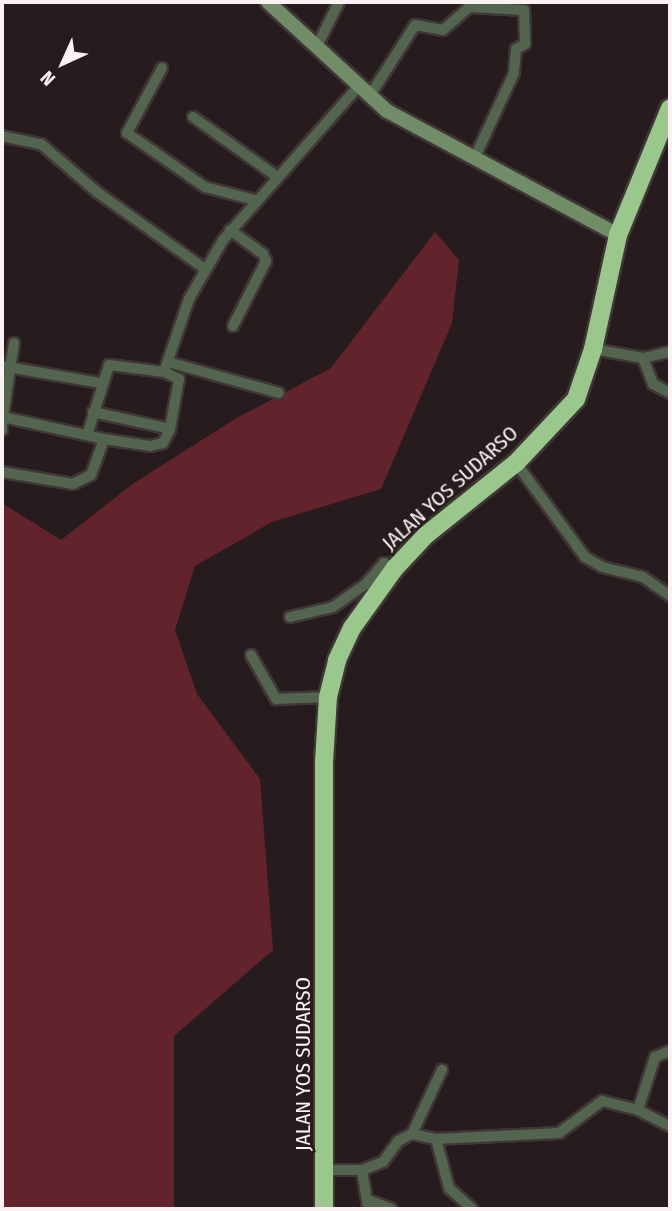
<!DOCTYPE html>
<html>
<head>
<meta charset="utf-8">
<style>
	body { margin:0 }
	#map { position:relative; width:672px; height:1211px; overflow:hidden; background:#271c1d; font-family:"Fira Sans Condensed",sans-serif }
	div>[style] { position:absolute }
	[style*='--x'] { left:calc(var(--x)*1px); top:calc(var(--y)*1px); width:calc(var(--w)*1px); rotate:calc(var(--a)*1deg) }
	.green>* { inset:0; background:#63232d }
	.roads { filter:drop-shadow(2px 0 #403637) drop-shadow(-2px 0 #403637) drop-shadow(0 2px #403637) drop-shadow(0 -2px #403637) }
	.street>* { height:10px; margin:-5px; padding:0 5px; transform-origin:5px; border-radius:5px; background:#53654e }
	.secondary>* { height:14px; margin:-7px; padding:0 7px; transform-origin:7px; border-radius:7px; background:#708d67 }
	.highway>* { height:18px; margin:-9px; padding:0 9px; transform-origin:9px; border-radius:9px; background:#9ac88c }
	span { translate:-50% -50%; white-space:nowrap; text-align:center; line-height:1.15; -webkit-text-stroke:5px #271c1d; paint-order:stroke }
	.street-label { font-size:21px; color:#faf2f3 }
	.frame { position:absolute; inset:0; border:4px solid #faf2f3; pointer-events:none }
	.north { position:absolute; left:28px; top:28px; width:70px; height:70px; -webkit-text-stroke:5px #271c1d; paint-order:stroke; rotate:225deg; font-size:19px; font-weight:700; line-height:28px; text-align:center; color:#faf2f3 }
	.north::after { content:''; display:block; margin:auto; width:24px; height:32px; background:#faf2f3; clip-path:polygon(50% 0,100% 100%,50% 72%,0 100%) }
</style>
</head>
<body>
<div id="map">
	<div class="green">
		<div style="clip-path:polygon(435px 232px,459px 260px,452px 323px,381px 489px,272px 522px,195px 566px,175px 630px,197px 694px,260px 779px,273px 950px,174px 1036px,174px 1209px,2px 1209px,2px 503px,61px 540px,134px 483px,235px 419px,331px 368px)"></div>
	</div>
	<div class="roads">
		<div class="street">
			<div style="--x:318;--y:44;--w:47;--a:-63.4"></div>
			<div style="--x:162;--y:68;--w:74;--a:118.3"></div>
			<div style="--x:127;--y:133;--w:95;--a:34.7"></div>
			<div style="--x:205;--y:187;--w:52;--a:14.6"></div>
			<div style="--x:369;--y:97;--w:85;--a:-57.4"></div>
			<div style="--x:415;--y:25;--w:28;--a:10"></div>
			<div style="--x:443;--y:30;--w:35;--a:-41"></div>
			<div style="--x:469;--y:7;--w:55;--a:3.1"></div>
			<div style="--x:524;--y:10;--w:34;--a:88"></div>
			<div style="--x:525;--y:44;--w:10;--a:151"></div>
			<div style="--x:516;--y:49;--w:24;--a:95"></div>
			<div style="--x:514;--y:73;--w:95;--a:114.9"></div>
			<div style="--x:193;--y:117;--w:102;--a:35.4"></div>
			<div style="--x:2;--y:136;--w:40;--a:12"></div>
			<div style="--x:41;--y:144;--w:74;--a:40.6"></div>
			<div style="--x:97;--y:192;--w:133;--a:35.5"></div>
			<div style="--x:230;--y:230;--w:41;--a:36"></div>
			<div style="--x:263;--y:254;--w:8;--a:67"></div>
			<div style="--x:266;--y:261;--w:73;--a:116.9"></div>
			<div style="--x:14;--y:343;--w:75;--a:98.5"></div>
			<div style="--x:3;--y:417;--w:103;--a:12.3"></div>
			<div style="--x:104;--y:439;--w:47;--a:8.7"></div>
			<div style="--x:150;--y:446;--w:13;--a:-13"></div>
			<div style="--x:163;--y:443;--w:16;--a:-63"></div>
			<div style="--x:170;--y:429;--w:51;--a:-79.8"></div>
			<div style="--x:179;--y:379;--w:17;--a:-155"></div>
			<div style="--x:164;--y:372;--w:55;--a:-172.7"></div>
			<div style="--x:109;--y:365;--w:73;--a:107.4"></div>
			<div style="--x:593;--y:349;--w:51;--a:10.2"></div>
			<div style="--x:643;--y:358;--w:28;--a:-13"></div>
			<div style="--x:643;--y:358;--w:28;--a:69"></div>
			<div style="--x:653;--y:384;--w:19;--a:28"></div>
			<div style="--x:168;--y:362;--w:115;--a:15.6"></div>
			<div style="--x:2;--y:366;--w:99;--a:9.8"></div>
			<div style="--x:164;--y:372;--w:77;--a:-71.1"></div>
			<div style="--x:189;--y:299;--w:68;--a:-60"></div>
			<div style="--x:223;--y:240;--w:205;--a:-48.6"></div>
			<div style="--x:93;--y:412;--w:79;--a:12.4"></div>
			<div style="--x:2;--y:417;--w:13;--a:90"></div>
			<div style="--x:516;--y:463;--w:117;--a:53.7"></div>
			<div style="--x:585;--y:557;--w:20;--a:30"></div>
			<div style="--x:602;--y:567;--w:42;--a:13.7"></div>
			<div style="--x:643;--y:577;--w:33;--a:35"></div>
			<div style="--x:2;--y:472;--w:72;--a:9.6"></div>
			<div style="--x:73;--y:484;--w:20;--a:-27"></div>
			<div style="--x:91;--y:475;--w:38;--a:-70"></div>
			<div style="--x:290;--y:617;--w:44;--a:-13.1"></div>
			<div style="--x:333;--y:607;--w:39;--a:-35"></div>
			<div style="--x:365;--y:585;--w:29;--a:-49"></div>
			<div style="--x:384;--y:563;--w:12;--a:24"></div>
			<div style="--x:251;--y:655;--w:51;--a:60.4"></div>
			<div style="--x:276;--y:699;--w:52;--a:-2.2"></div>
			<div style="--x:638;--y:1110;--w:56;--a:-72.2"></div>
			<div style="--x:655;--y:1057;--w:16;--a:-22"></div>
			<div style="--x:412;--y:1134;--w:25;--a:12"></div>
			<div style="--x:436;--y:1139;--w:123;--a:-2.8"></div>
			<div style="--x:559;--y:1133;--w:54;--a:-36.7"></div>
			<div style="--x:602;--y:1101;--w:37;--a:14"></div>
			<div style="--x:638;--y:1110;--w:36;--a:27"></div>
			<div style="--x:436;--y:1139;--w:51;--a:75.1"></div>
			<div style="--x:449;--y:1188;--w:31;--a:42"></div>
			<div style="--x:327;--y:1170;--w:35;--a:0"></div>
			<div style="--x:362;--y:1170;--w:22;--a:-21"></div>
			<div style="--x:383;--y:1162;--w:26;--a:-54"></div>
			<div style="--x:398;--y:1141;--w:16;--a:-27"></div>
			<div style="--x:412;--y:1134;--w:71;--a:-64.9"></div>
			<div style="--x:362;--y:1170;--w:39;--a:81"></div>
			<div style="--x:368;--y:1200;--w:25;--a:21"></div>
		</div>
		<div class="secondary">
			<div style="--x:268;--y:2;--w:161;--a:42.5"></div>
			<div style="--x:387;--y:111;--w:262;--a:28.2"></div>
		</div>
		<div class="highway">
			<div style="--x:324;--y:1209;--w:447;--a:-90"></div>
			<div style="--x:324;--y:762;--w:65;--a:-86.5"></div>
			<div style="--x:328;--y:697;--w:38;--a:-76"></div>
			<div style="--x:337;--y:660;--w:35;--a:-65"></div>
			<div style="--x:352;--y:628;--w:74;--a:-54.4"></div>
			<div style="--x:395;--y:568;--w:45;--a:-46.8"></div>
			<div style="--x:426;--y:535;--w:115;--a:-38.7"></div>
			<div style="--x:516;--y:463;--w:88;--a:-46.8"></div>
			<div style="--x:576;--y:399;--w:53;--a:-71.2"></div>
			<div style="--x:593;--y:349;--w:117;--a:-77.6"></div>
			<div style="--x:618;--y:235;--w:137;--a:-67.7"></div>
		</div>
	</div>
	<div class="street-label">
		<span style="left:450px;top:488px;rotate:-42deg">JALAN YOS SUDARSO</span>
		<span style="left:303px;top:1064px;rotate:-90deg">JALAN YOS SUDARSO</span>
	</div>
	<div class="frame"></div>
	<div class="north">N</div>
</div>
</body>
</html>
